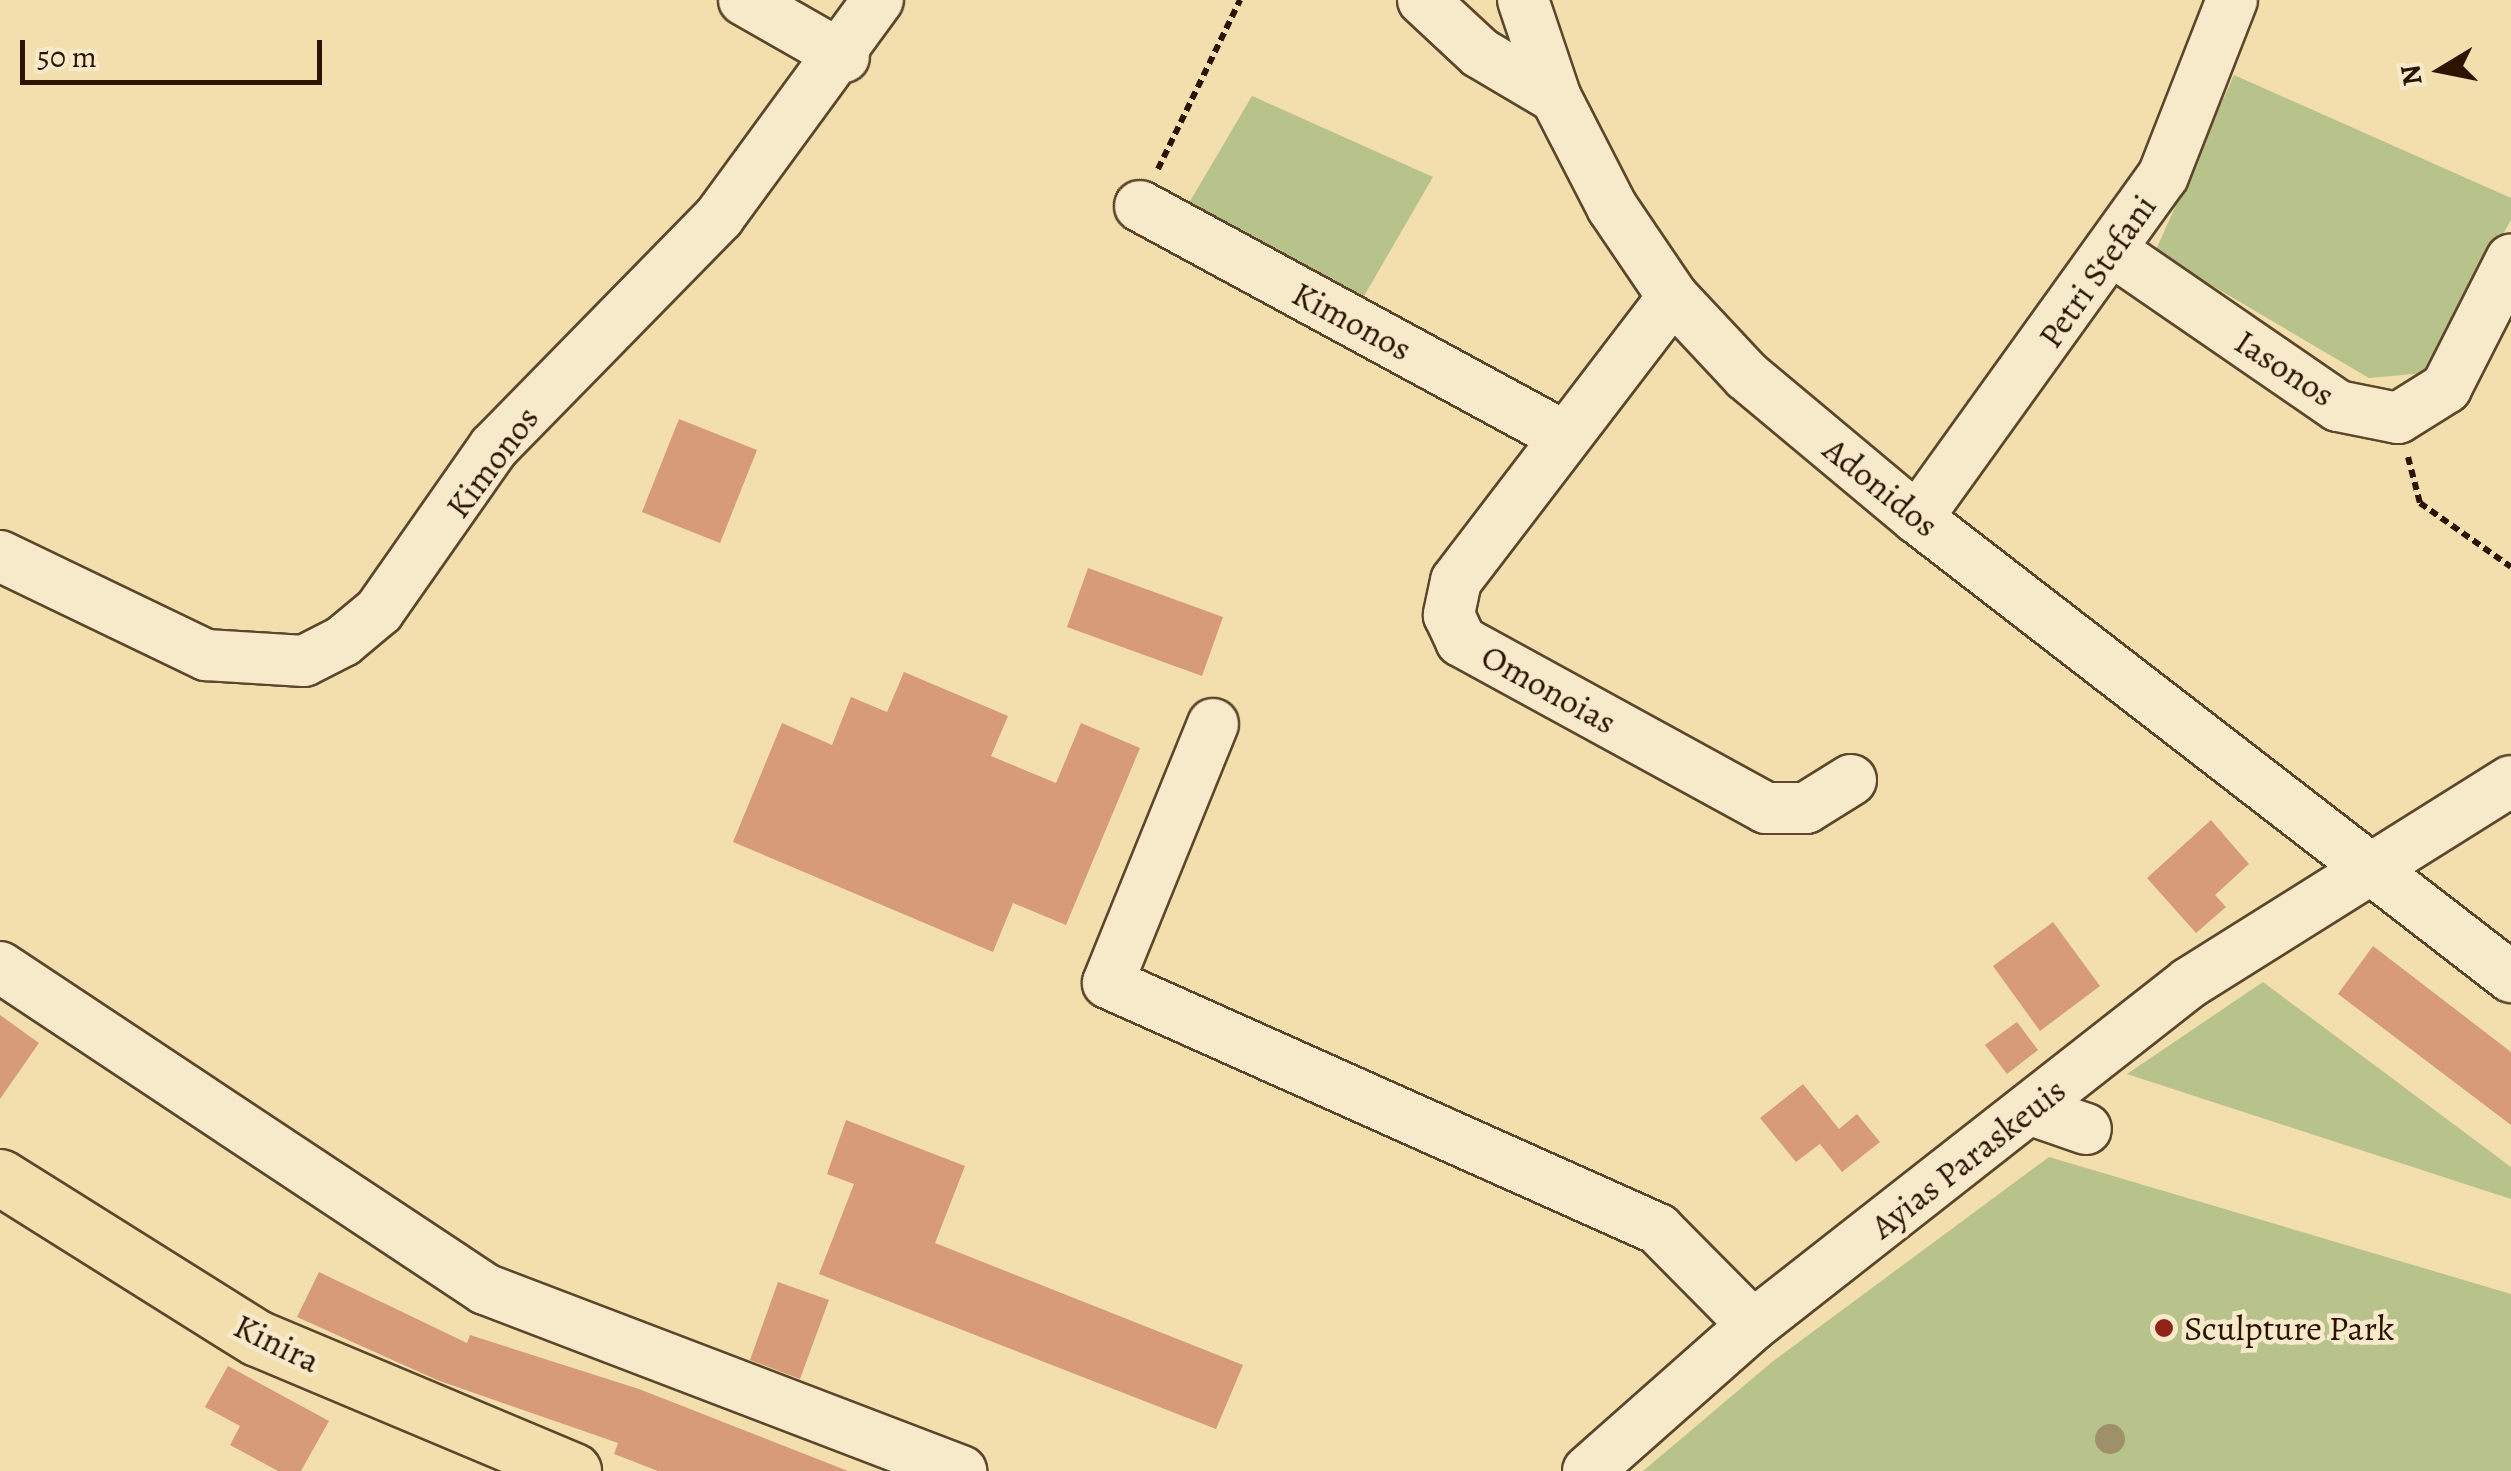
<!DOCTYPE html>
<html>
<head>
<meta charset="utf-8">
<style>
	body { margin:0 }
	#map { position:relative; width:2511px; height:1471px; overflow:hidden; background:#f2dfad; font-family:Alegreya,serif }
	div>[style] { position:absolute }
	[style*='--x'] { left:calc(var(--x)*1px); top:calc(var(--y)*1px); width:calc(var(--w)*1px); rotate:calc(var(--a)*1deg) }
	.green>* { inset:0; background:#b8c28b }
	.building>* { inset:0; background:#d79b7a }
	.path>* { height:6px; margin-top:-3px; transform-origin:0; background:repeating-linear-gradient(90deg,#2b1300 0 8px,transparent 0 13px) }
	.roads { filter:drop-shadow(2px 0 #5d462b) drop-shadow(-2px 0 #5d462b) drop-shadow(0 2px #5d462b) drop-shadow(0 -2px #5d462b) }
	.minor>* { height:50px; margin:-25px; padding:0 25px; transform-origin:25px; border-radius:25px; background:#f7eaca }
	.major>* { height:55px; margin:-27.5px; padding:0 27.5px; transform-origin:27.5px; border-radius:27.5px; background:#f2dfad }
	.trees>* { width:30px; height:30px; margin:-15px; border-radius:50%; background:#a09069 }
	.dots>* { width:28px; height:28px; translate:-50% -50%; box-sizing:border-box; border:5px solid #f7eaca; border-radius:50% }
	span { translate:-50% -50%; white-space:nowrap; text-align:center; line-height:1.15; -webkit-text-stroke:9px #f7eaca; paint-order:stroke }
	.street-label { font-size:35px; color:#2b1300 }
	.poi-label { font-size:35px; color:#2b1300 }
	.left { translate:0 -50%; text-align:left }
	.north { position:absolute; left:2391px; top:20px; width:100px; height:100px; -webkit-text-stroke:8px #f7eaca; paint-order:stroke; rotate:260deg; font-size:28px; font-weight:700; line-height:40px; text-align:center; color:#2b1300 }
	.north::after { content:''; display:block; margin:auto; width:35px; height:45px; background:#2b1300; clip-path:polygon(50% 0,100% 100%,50% 72%,0 100%) }
	.scale { position:absolute; left:20px; top:40px; width:302px; height:45px; box-sizing:border-box; border:5px solid #2b1300; border-top:0; padding-left:12px; font-size:30px; line-height:35px; white-space:nowrap; color:#2b1300; -webkit-text-stroke:8px #f7eaca; paint-order:stroke }
</style>
</head>
<body>
<div id="map">
	<div class="green">
		<div style="clip-path:polygon(2234px 75px,2511px 198px,2511px 220px,2425px 373px,2369px 378px,2155px 252px)"></div>
		<div style="clip-path:polygon(1252px 96px,1433px 177px,1360px 303px,1189px 203px)"></div>
		<div style="clip-path:polygon(2263px 982px,2511px 1167px,2511px 1199px,2127px 1074px)"></div>
		<div style="clip-path:polygon(2049px 1157px,2511px 1294px,2511px 1471px,1643px 1471px,1772px 1362px)"></div>
	</div>
	<div class="building">
		<div style="clip-path:polygon(679px 419px,757px 450px,720px 543px,642px 512px)"></div>
		<div style="clip-path:polygon(1088px 568px,1223px 617px,1202px 676px,1067px 627px)"></div>
		<div style="clip-path:polygon(904px 672px,1008px 716px,991px 756px,1056px 783px,1081px 723px,1140px 748px,1066px 925px,1013px 903px,993px 952px,733px 842px,782px 723px,832px 745px,851px 697px,887px 712px)"></div>
		<div style="clip-path:polygon(2211px 820px,2249px 864px,2215px 895px,2226px 907px,2196px 933px,2147px 878px)"></div>
		<div style="clip-path:polygon(2053px 922px,2100px 986px,2040px 1031px,1993px 966px)"></div>
		<div style="clip-path:polygon(2373px 946px,2511px 1052px,2511px 1125px,2338px 994px)"></div>
		<div style="clip-path:polygon(0 1015px,39px 1043px,0 1099px)"></div>
		<div style="clip-path:polygon(2017px 1022px,2038px 1050px,2007px 1074px,1985px 1045px)"></div>
		<div style="clip-path:polygon(1803px 1084px,1839px 1129px,1857px 1114px,1880px 1142px,1842px 1172px,1820px 1144px,1825px 1140px,1796px 1162px,1760px 1118px)"></div>
		<div style="clip-path:polygon(846px 1120px,965px 1166px,935px 1243px,1243px 1365px,1216px 1429px,819px 1274px,854px 1184px,827px 1174px)"></div>
		<div style="clip-path:polygon(319px 1272px,467px 1343px,470px 1335px,639px 1389px,848px 1471px,658px 1471px,614px 1454px,618px 1443px,437px 1380px,297px 1317px)"></div>
		<div style="clip-path:polygon(778px 1282px,829px 1300px,800px 1379px,750px 1360px)"></div>
		<div style="clip-path:polygon(228px 1366px,329px 1421px,301px 1471px,278px 1471px,230px 1445px,240px 1426px,205px 1407px)"></div>
	</div>
	<div class="path">
		<div style="--x:1158;--y:169;--w:188;--a:-64.1"></div>
		<div style="--x:2408;--y:457;--w:48;--a:75.4"></div>
		<div style="--x:2420;--y:503;--w:111;--a:35.1"></div>
	</div>
	<div class="roads">
		<div class="minor">
			<div style="--x:744;--y:0;--w:115;--a:29.7"></div>
			<div style="--x:1423;--y:0;--w:78;--a:42.9"></div>
			<div style="--x:1480;--y:53;--w:88;--a:30.6"></div>
			<div style="--x:1523;--y:0;--w:103;--a:71.4"></div>
			<div style="--x:1556;--y:98;--w:123;--a:62.8"></div>
			<div style="--x:1612;--y:207;--w:109;--a:55.9"></div>
			<div style="--x:1673;--y:297;--w:108;--a:46.9"></div>
			<div style="--x:1747;--y:376;--w:222;--a:39.9"></div>
			<div style="--x:1917;--y:518;--w:751;--a:37.69"></div>
			<div style="--x:1140;--y:206;--w:482;--a:28.5"></div>
			<div style="--x:2114;--y:252;--w:272;--a:34.5"></div>
			<div style="--x:2338;--y:406;--w:61;--a:11.3"></div>
			<div style="--x:2398;--y:418;--w:57;--a:-32"></div>
			<div style="--x:2446;--y:388;--w:144;--a:-63.1"></div>
			<div style="--x:1673;--y:297;--w:357;--a:127.4"></div>
			<div style="--x:1456;--y:581;--w:35;--a:102"></div>
			<div style="--x:1449;--y:615;--w:29;--a:65"></div>
			<div style="--x:1461;--y:641;--w:348;--a:28.7"></div>
			<div style="--x:1766;--y:808;--w:40;--a:0"></div>
			<div style="--x:1806;--y:808;--w:53;--a:-31.9"></div>
			<div style="--x:1917;--y:518;--w:421;--a:-54.3"></div>
			<div style="--x:2163;--y:176;--w:189;--a:-68.6"></div>
			<div style="--x:0;--y:556;--w:229;--a:25.7"></div>
			<div style="--x:206;--y:655;--w:98;--a:3.5"></div>
			<div style="--x:304;--y:661;--w:44;--a:-27.1"></div>
			<div style="--x:343;--y:641;--w:47;--a:-39.8"></div>
			<div style="--x:379;--y:611;--w:200;--a:-55"></div>
			<div style="--x:494;--y:447;--w:322;--a:-45.6"></div>
			<div style="--x:719;--y:217;--w:269;--a:-53.8"></div>
			<div style="--x:1213;--y:724;--w:279;--a:112.1"></div>
			<div style="--x:1108;--y:983;--w:603;--a:24.1"></div>
			<div style="--x:1658;--y:1229;--w:135;--a:45.3"></div>
			<div style="--x:0;--y:967;--w:582;--a:33.58"></div>
			<div style="--x:485;--y:1289;--w:510;--a:20.92"></div>
			<div style="--x:2031;--y:1110;--w:58;--a:19.1"></div>
			<div style="--x:1588;--y:1471;--w:220;--a:-41.5"></div>
			<div style="--x:1753;--y:1325;--w:554;--a:-38.11"></div>
			<div style="--x:2189;--y:983;--w:380;--a:-32.1"></div>
		</div>
		<div class="major">
			<div style="--x:0;--y:1177;--w:303;--a:32.1"></div>
			<div style="--x:257;--y:1338;--w:343;--a:22.8"></div>
		</div>
	</div>
	<div class="trees">
		<div style="left:2110px;top:1439px"></div>
	</div>
	<div class="dots">
		<div style="left:2164px;top:1328px;background:#8f2418"></div>
	</div>
	<div class="street-label">
		<span style="left:2097px;top:271px;rotate:-55deg">Petri Stefani</span>
		<span style="left:1352px;top:321px;rotate:28deg">Kimonos</span>
		<span style="left:2285px;top:368px;rotate:33deg">Iasonos</span>
		<span style="left:492px;top:462px;rotate:-53deg">Kimonos</span>
		<span style="left:1881px;top:487px;rotate:39deg">Adonidos</span>
		<span style="left:1549px;top:689px;rotate:29deg">Omonoias</span>
		<span style="left:1968px;top:1158px;rotate:-38deg">Ayias Paraskeuis</span>
		<span style="left:277px;top:1343px;rotate:26deg">Kinira</span>
	</div>
	<div class="poi-label">
		<span class="left" style="left:2184px;top:1328px">Sculpture Park</span>
	</div>
	<div class="north">N</div>
	<div class="scale">50 m</div>
</div>
</body>
</html>
